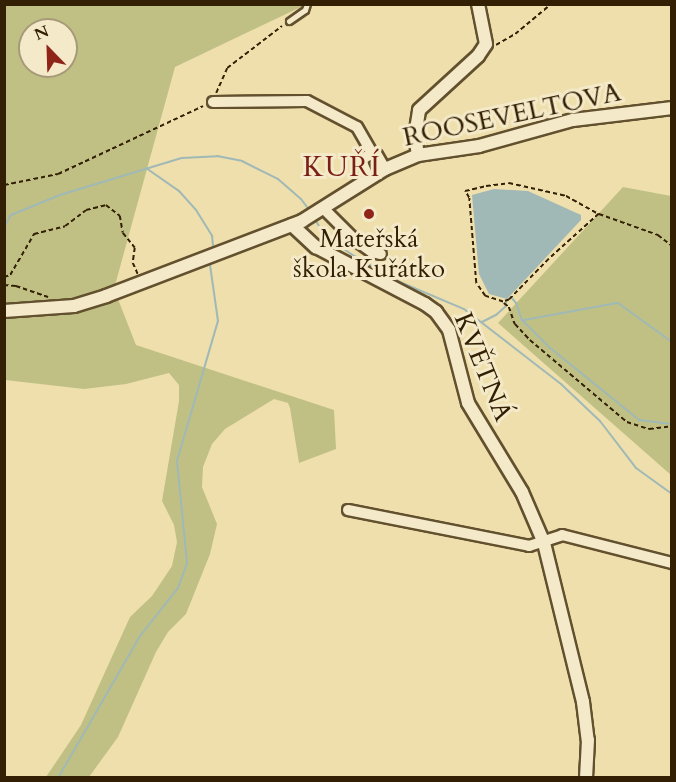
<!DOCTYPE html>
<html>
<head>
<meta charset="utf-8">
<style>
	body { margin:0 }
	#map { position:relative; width:676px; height:782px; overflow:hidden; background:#eedfac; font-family:Cardo,serif }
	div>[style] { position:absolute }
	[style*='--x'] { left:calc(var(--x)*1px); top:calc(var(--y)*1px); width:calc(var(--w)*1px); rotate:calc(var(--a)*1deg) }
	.green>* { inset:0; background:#c0c084 }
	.water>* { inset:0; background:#a0b9b6 }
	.stream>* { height:2px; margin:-1px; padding:0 1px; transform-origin:1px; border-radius:1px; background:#a0b9b6 }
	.path>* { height:1.5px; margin-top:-0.75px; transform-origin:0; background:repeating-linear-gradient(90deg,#332004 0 4.5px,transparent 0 7.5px) }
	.roads { filter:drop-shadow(2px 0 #62502e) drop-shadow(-2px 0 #62502e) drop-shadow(0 2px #62502e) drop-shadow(0 -2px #62502e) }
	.service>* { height:5px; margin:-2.5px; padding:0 2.5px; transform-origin:2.5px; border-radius:2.5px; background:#f4eac9 }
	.minor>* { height:10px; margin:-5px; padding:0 5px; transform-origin:5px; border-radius:5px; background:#f4eac9 }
	.tertiary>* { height:12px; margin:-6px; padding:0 6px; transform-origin:6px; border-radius:6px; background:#f4eac9 }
	.dots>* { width:16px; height:16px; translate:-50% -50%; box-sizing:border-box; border:3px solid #f4eac9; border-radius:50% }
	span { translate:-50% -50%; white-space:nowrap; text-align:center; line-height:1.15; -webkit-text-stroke:6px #f4eac9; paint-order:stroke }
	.street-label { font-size:26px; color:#332004 }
	.poi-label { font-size:26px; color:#332004 }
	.quarter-label { font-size:28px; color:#7a1f14; letter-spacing:1.5px }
	.frame { position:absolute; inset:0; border:6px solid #332004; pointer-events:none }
	.north { position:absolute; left:18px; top:18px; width:60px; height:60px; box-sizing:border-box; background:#f4eac9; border:2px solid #a7997a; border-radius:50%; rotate:337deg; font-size:16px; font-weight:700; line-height:24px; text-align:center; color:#332004 }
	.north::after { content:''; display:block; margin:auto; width:21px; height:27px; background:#8f2418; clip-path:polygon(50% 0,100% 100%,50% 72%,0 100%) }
</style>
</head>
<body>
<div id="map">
	<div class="green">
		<div style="clip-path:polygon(evenodd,5px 5px,305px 5px,175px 67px,114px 289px,136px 345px,334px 410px,336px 449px,299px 463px,290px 408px,288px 403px,274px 399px,225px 429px,212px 444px,203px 467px,202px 487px,217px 524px,210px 554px,186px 614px,168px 632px,156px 652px,118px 737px,89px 777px,46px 777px,81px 725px,130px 617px,152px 596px,172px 566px,177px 542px,174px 525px,162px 501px,179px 401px,179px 385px,169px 373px,126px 384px,84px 389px,5px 380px,5px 5px,30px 30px,66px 30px,66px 66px,30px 66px,30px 30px)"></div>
		<div style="clip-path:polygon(623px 187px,671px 196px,671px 475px,498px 323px)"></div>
	</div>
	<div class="water">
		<div style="clip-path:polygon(494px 189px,528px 191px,581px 215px,581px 220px,507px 299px,489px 294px,479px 274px,472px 195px)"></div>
	</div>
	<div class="stream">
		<div style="--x:146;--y:168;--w:40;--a:34.9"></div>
		<div style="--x:179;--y:191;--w:25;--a:48"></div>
		<div style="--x:196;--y:210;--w:31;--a:58"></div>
		<div style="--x:212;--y:236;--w:9;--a:84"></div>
		<div style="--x:314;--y:218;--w:13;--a:58"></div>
		<div style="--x:321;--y:229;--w:9;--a:27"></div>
		<div style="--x:329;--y:233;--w:7;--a:74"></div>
		<div style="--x:331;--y:240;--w:24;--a:35"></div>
		<div style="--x:351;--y:254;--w:56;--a:29.7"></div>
		<div style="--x:400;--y:282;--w:69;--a:22.9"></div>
		<div style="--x:464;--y:309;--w:123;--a:37.7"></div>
		<div style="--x:561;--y:384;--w:54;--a:43.5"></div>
		<div style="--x:600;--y:421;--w:59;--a:52.5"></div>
		<div style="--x:636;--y:468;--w:44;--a:35.8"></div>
		<div style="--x:4;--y:227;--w:14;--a:-60"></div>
		<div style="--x:11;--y:215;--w:53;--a:-22.2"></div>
		<div style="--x:60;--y:195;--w:127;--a:-16.9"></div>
		<div style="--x:182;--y:158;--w:35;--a:-3"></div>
		<div style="--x:217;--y:156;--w:25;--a:11"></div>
		<div style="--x:242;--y:161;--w:40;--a:26.6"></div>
		<div style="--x:278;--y:179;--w:30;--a:41"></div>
		<div style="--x:301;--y:199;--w:15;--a:53"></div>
		<div style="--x:511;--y:297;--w:8;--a:50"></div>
		<div style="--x:516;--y:303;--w:18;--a:71"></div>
		<div style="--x:522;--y:320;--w:38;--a:45"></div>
		<div style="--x:549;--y:347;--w:116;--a:39"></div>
		<div style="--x:639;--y:420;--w:33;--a:7"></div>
		<div style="--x:524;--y:320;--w:96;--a:-10.3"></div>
		<div style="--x:618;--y:303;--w:67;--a:35.8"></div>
		<div style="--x:482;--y:322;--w:16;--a:-27"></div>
		<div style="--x:496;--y:315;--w:12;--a:-42"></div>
		<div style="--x:505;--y:307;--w:8;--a:-76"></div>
		<div style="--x:58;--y:778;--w:164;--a:-60"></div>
		<div style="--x:140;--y:636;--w:61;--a:-51.6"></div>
		<div style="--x:178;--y:588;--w:27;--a:-70"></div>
		<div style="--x:187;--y:563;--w:102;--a:-95.6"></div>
		<div style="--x:177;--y:461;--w:146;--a:-73.7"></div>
		<div style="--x:218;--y:321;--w:57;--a:-98.1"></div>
	</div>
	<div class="path">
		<div style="--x:496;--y:45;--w:22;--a:-30"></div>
		<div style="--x:515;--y:34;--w:47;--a:-39.8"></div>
		<div style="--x:216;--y:93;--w:27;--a:-66"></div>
		<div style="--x:227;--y:68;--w:69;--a:-37.4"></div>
		<div style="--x:4;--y:185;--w:55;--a:-11.5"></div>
		<div style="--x:58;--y:174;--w:160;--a:-25.1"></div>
		<div style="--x:599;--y:214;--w:67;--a:138"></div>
		<div style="--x:549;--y:259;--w:57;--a:134.3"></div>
		<div style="--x:509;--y:300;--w:6;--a:162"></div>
		<div style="--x:503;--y:302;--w:19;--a:-162"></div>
		<div style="--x:485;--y:296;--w:16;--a:-125"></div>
		<div style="--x:476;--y:283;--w:85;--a:-94.7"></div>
		<div style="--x:469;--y:198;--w:8;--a:-120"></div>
		<div style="--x:465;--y:191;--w:22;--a:-13"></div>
		<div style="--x:486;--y:186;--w:23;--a:-7"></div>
		<div style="--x:509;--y:183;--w:58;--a:12.8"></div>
		<div style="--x:566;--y:196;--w:38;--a:29"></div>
		<div style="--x:599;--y:214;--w:63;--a:19.6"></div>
		<div style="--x:658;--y:235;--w:18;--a:38"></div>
		<div style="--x:4;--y:277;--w:6;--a:-18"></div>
		<div style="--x:10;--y:275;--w:48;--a:-59.7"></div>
		<div style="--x:34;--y:234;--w:32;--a:-14"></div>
		<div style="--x:65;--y:226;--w:26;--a:-37"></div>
		<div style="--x:86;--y:210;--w:21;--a:-14"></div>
		<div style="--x:106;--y:205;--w:18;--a:38"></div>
		<div style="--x:120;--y:216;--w:17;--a:80"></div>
		<div style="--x:123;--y:233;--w:19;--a:51"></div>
		<div style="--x:135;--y:248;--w:15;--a:98"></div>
		<div style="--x:133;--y:263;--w:12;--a:66"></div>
		<div style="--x:4;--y:285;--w:12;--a:5"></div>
		<div style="--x:16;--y:286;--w:34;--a:19"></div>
		<div style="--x:504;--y:303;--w:6;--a:39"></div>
		<div style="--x:509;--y:307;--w:18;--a:71"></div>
		<div style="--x:515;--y:324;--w:22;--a:47"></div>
		<div style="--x:530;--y:340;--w:127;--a:40.2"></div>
		<div style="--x:627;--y:422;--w:23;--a:18"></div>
		<div style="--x:649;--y:429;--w:23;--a:-7"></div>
	</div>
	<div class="roads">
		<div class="service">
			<div style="--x:289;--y:21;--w:19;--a:-35"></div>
			<div style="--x:305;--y:10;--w:6;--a:-72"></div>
		</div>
		<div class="minor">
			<div style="--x:213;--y:102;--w:94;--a:-0.6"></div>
			<div style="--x:307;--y:101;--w:56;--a:27.5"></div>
			<div style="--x:357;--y:127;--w:30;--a:60"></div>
			<div style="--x:372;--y:153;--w:5;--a:22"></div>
			<div style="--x:377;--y:155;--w:16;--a:60"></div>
			<div style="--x:369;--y:179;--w:21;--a:-113"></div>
			<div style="--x:361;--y:160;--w:13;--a:-32"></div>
			<div style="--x:324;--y:209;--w:44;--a:45"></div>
			<div style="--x:355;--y:240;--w:21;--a:35"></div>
			<div style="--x:372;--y:252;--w:9;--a:13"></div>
			<div style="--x:348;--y:510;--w:185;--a:11.2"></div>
			<div style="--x:529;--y:546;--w:35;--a:-18"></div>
			<div style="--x:562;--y:535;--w:114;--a:14.3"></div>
		</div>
		<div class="tertiary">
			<div style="--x:418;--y:155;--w:19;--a:-99"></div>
			<div style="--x:415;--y:136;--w:26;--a:-81"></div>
			<div style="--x:419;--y:110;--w:80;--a:-42.5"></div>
			<div style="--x:478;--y:56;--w:14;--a:-56"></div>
			<div style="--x:486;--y:44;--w:41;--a:-101.3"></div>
			<div style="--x:292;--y:225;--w:33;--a:43"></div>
			<div style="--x:316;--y:247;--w:123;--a:27.6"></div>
			<div style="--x:425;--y:304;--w:14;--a:36"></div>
			<div style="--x:436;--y:312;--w:22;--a:54"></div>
			<div style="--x:449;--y:330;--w:75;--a:75.4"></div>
			<div style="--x:468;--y:403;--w:104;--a:58.8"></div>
			<div style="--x:522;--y:492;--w:56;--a:66.7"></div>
			<div style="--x:544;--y:543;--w:164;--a:76.2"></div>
			<div style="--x:583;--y:702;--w:38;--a:83"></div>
			<div style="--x:588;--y:740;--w:38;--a:93"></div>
			<div style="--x:4;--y:311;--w:70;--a:-4.1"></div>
			<div style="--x:74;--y:306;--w:34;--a:-17"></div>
			<div style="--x:106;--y:296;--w:210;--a:-20.9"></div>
			<div style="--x:302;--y:221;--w:98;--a:-32.1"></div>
			<div style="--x:385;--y:169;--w:36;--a:-23"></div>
			<div style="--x:418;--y:155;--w:62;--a:-8.4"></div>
			<div style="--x:479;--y:146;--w:98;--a:-15.5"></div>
			<div style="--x:573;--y:120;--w:100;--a:-6.9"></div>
		</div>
	</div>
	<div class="dots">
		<div style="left:369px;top:214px;background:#8f2418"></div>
	</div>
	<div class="street-label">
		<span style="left:512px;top:115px;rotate:-12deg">ROOSEVELTOVA</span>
		<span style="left:483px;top:367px;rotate:68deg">KVĚTNÁ</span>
	</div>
	<div class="poi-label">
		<span style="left:369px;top:254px">Mateřská<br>škola Kuřátko</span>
	</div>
	<div class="quarter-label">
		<span style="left:342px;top:167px">KUŘÍ</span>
	</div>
	<div class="frame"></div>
	<div class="north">N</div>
</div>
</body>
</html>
